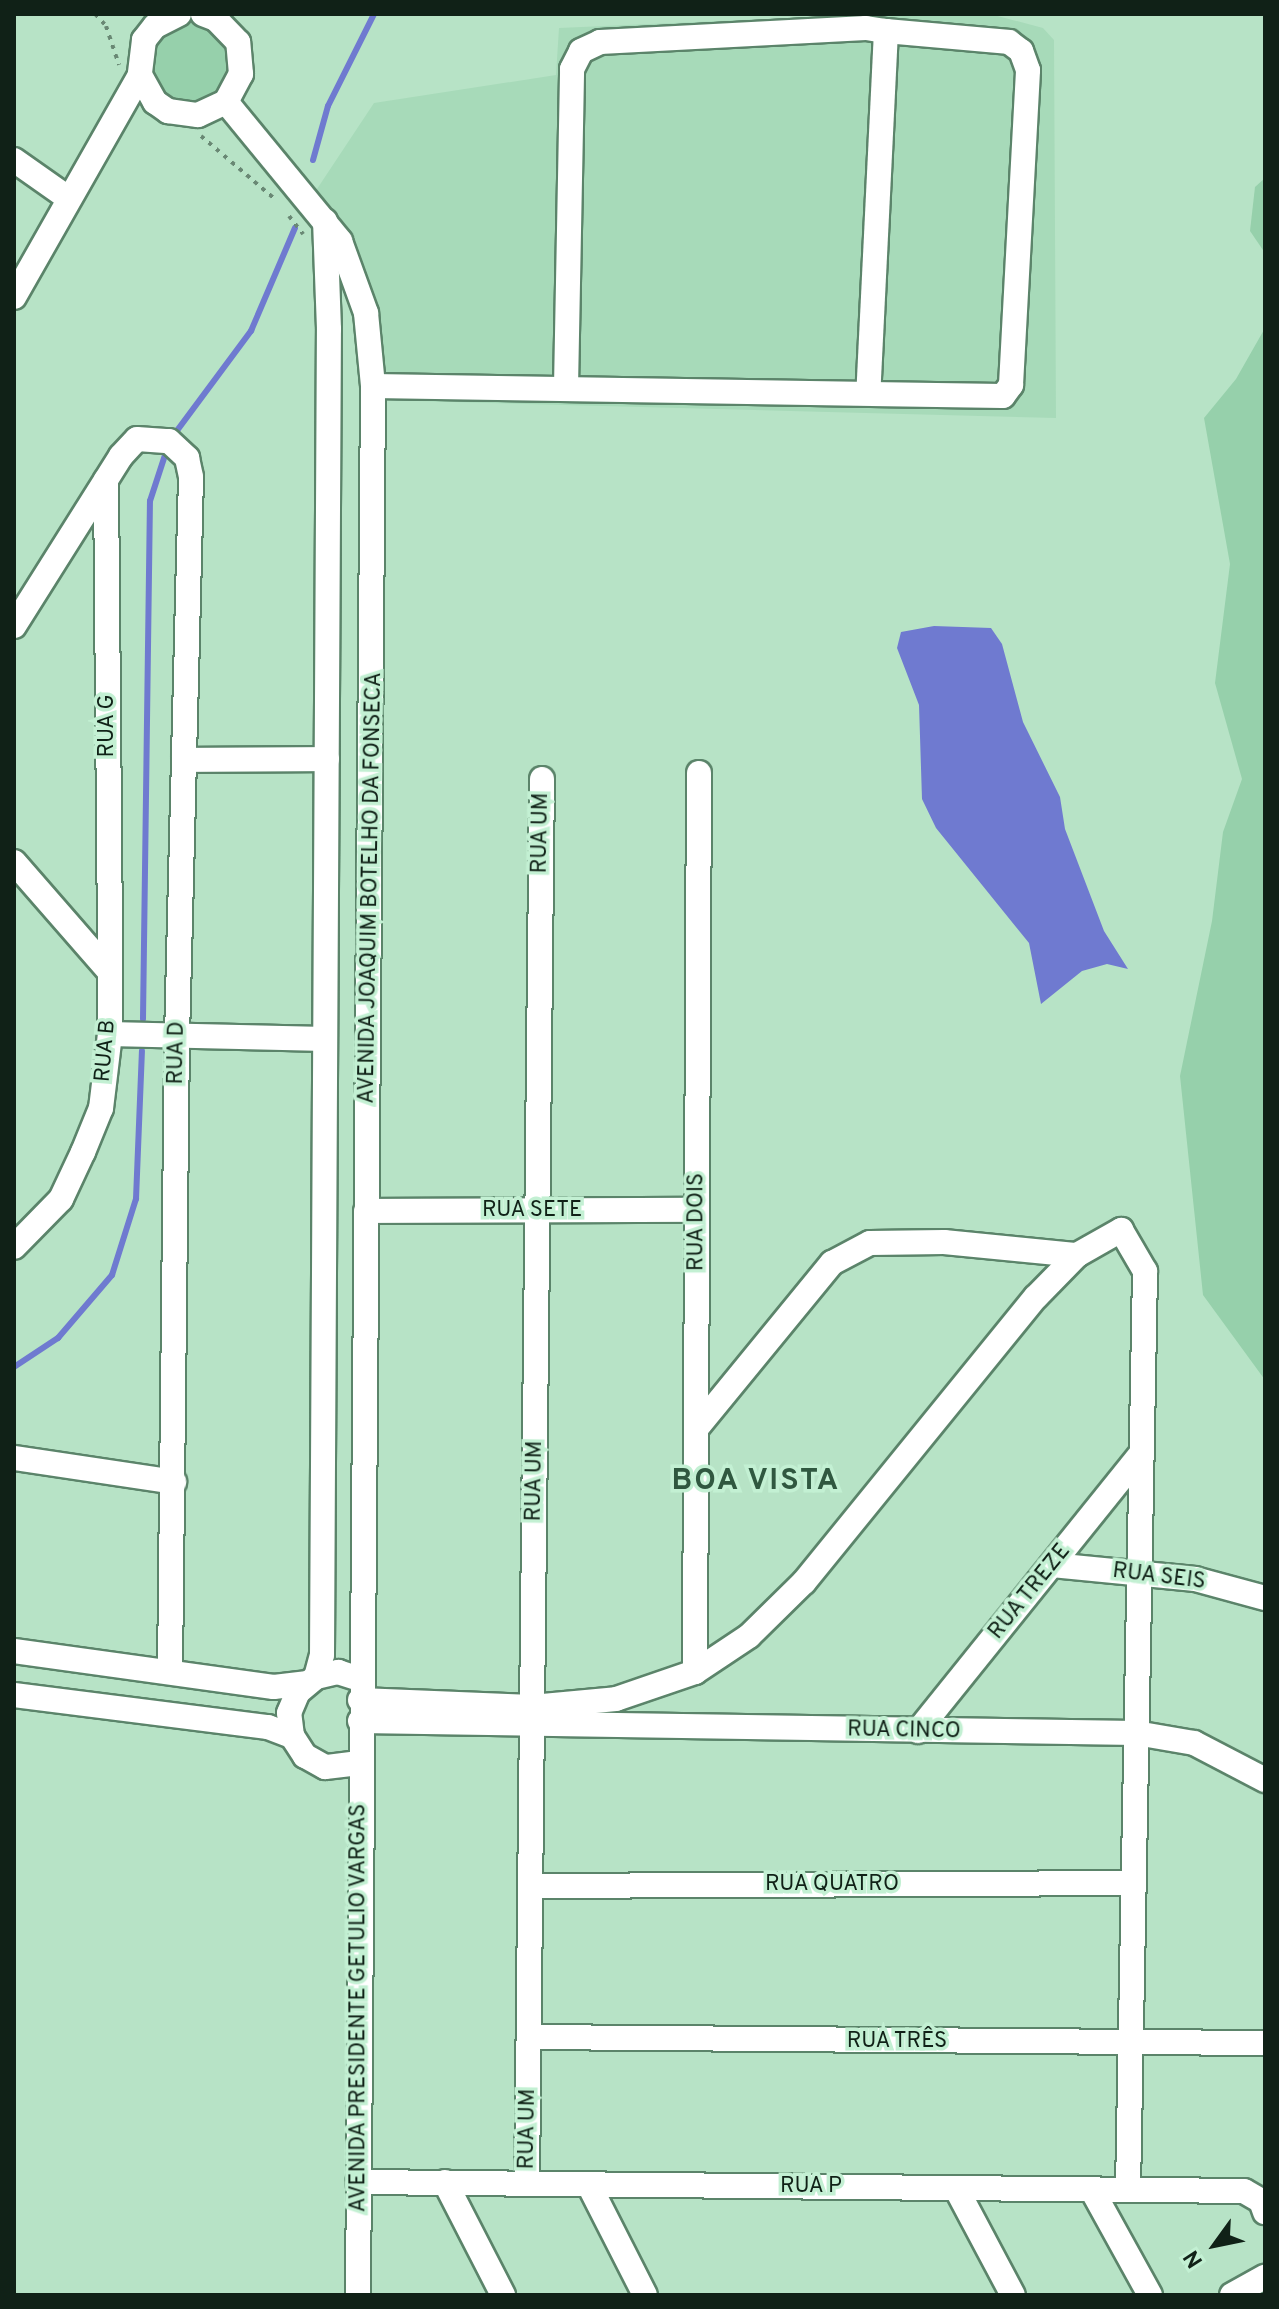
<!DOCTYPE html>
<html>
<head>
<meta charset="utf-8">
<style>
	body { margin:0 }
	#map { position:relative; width:1279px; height:2309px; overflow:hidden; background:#b7e3c6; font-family:Overpass,sans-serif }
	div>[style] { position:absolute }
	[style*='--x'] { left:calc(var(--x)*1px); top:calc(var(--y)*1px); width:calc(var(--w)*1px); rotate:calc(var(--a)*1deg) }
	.built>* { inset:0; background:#a7dab9 }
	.green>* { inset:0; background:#96d0ab }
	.round { border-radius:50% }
	.water>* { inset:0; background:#6f7ad0 }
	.stream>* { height:6px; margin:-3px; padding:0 3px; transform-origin:3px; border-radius:3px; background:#6f7ad0 }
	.path>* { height:4px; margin-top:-2px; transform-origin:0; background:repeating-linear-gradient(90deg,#698874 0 4px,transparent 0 10px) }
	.roads { filter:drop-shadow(2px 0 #5b846a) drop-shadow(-2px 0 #5b846a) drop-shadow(0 2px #5b846a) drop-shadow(0 -2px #5b846a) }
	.minor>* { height:24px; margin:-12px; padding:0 12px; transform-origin:12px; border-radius:12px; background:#fff }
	span { translate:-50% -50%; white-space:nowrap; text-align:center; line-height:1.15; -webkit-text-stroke:7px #c3f0d3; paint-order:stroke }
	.street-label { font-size:22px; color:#102117 }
	.district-label { font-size:30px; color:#305840; font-weight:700; letter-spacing:2px }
	.frame { position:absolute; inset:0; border:16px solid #102117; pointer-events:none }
	.north { position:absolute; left:1175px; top:2205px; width:80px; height:80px; -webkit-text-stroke:6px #c3f0d3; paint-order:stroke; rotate:237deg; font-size:22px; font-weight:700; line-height:32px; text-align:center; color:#102117 }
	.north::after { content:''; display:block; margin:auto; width:28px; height:36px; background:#102117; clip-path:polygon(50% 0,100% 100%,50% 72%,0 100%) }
</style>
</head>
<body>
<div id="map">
	<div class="built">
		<div style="clip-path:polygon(882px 14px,990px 14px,1043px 28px,1054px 40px,1056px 418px,380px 400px,376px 315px,315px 192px,374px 103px,556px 75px,559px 28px)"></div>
	</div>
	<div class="green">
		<div class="round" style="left:148px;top:21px;width:84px;height:84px"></div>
		<div style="clip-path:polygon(1265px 178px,1265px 253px,1250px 231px,1255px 187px)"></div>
		<div style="clip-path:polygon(1265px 328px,1265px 1380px,1203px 1295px,1180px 1076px,1212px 921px,1223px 832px,1242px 779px,1215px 683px,1230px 564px,1204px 418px,1236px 379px)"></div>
	</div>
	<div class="water">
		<div style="clip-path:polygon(934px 626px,991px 628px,1002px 644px,1023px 722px,1060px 797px,1065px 829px,1104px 931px,1128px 969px,1107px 964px,1082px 971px,1041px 1004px,1029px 943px,936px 828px,922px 799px,919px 705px,897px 648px,901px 632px)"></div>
	</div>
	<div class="stream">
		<div style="--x:313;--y:160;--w:56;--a:-74.5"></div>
		<div style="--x:328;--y:106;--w:103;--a:-63.4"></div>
		<div style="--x:173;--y:436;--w:131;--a:-53.4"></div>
		<div style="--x:251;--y:331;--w:112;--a:-66.9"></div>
		<div style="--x:143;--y:1019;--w:518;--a:-89.23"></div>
		<div style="--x:150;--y:501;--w:55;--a:-71.9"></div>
		<div style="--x:14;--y:1367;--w:53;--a:-33.4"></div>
		<div style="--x:58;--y:1338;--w:83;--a:-49.4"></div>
		<div style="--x:112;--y:1275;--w:80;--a:-72.5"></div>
		<div style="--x:136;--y:1199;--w:148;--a:-87.7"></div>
	</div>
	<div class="path">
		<div style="--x:95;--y:14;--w:16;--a:47"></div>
		<div style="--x:106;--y:26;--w:41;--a:71.6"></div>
		<div style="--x:201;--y:136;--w:99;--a:40.5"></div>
		<div style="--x:289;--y:216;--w:23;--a:52"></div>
	</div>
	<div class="roads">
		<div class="minor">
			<div style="--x:179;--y:14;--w:27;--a:153"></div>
			<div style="--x:155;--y:26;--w:18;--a:128"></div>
			<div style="--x:144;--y:40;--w:35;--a:97"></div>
			<div style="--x:140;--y:75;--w:31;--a:61"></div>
			<div style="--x:155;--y:102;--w:16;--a:35"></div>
			<div style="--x:168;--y:111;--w:30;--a:8"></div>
			<div style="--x:198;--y:115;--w:31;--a:-25"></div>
			<div style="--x:226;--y:102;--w:32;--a:-62"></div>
			<div style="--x:241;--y:74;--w:32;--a:-95"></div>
			<div style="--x:238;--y:42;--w:32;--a:-134"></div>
			<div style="--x:216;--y:19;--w:14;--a:-159"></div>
			<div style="--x:226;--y:102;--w:180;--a:50.6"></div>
			<div style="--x:340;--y:241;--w:77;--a:70.1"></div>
			<div style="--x:366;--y:313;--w:73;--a:84.5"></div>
			<div style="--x:373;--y:386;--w:1909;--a:90.45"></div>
			<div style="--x:14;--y:160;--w:66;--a:35.1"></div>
			<div style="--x:14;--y:297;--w:255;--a:-60.4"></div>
			<div style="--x:373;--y:386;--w:630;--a:0.91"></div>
			<div style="--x:1003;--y:396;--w:14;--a:-54"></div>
			<div style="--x:1011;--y:385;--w:315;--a:-86.9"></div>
			<div style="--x:1028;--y:70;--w:20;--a:-110"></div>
			<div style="--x:1021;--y:51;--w:15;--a:-143"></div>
			<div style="--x:1009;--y:42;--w:123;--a:-174.9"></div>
			<div style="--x:566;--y:387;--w:318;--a:-88.9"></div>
			<div style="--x:572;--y:69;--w:20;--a:-63"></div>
			<div style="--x:581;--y:51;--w:21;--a:-25"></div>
			<div style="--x:600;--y:42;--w:266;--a:-3"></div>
			<div style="--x:866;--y:28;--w:20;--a:9"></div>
			<div style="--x:886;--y:31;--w:362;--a:92.8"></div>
			<div style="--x:106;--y:480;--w:492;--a:89.5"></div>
			<div style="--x:14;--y:626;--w:201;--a:-57.8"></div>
			<div style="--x:121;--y:456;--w:23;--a:-47"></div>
			<div style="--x:137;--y:439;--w:32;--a:4"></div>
			<div style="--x:169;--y:441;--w:25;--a:43"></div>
			<div style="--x:187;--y:458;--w:19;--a:78"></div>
			<div style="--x:191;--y:477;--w:559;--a:91.43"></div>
			<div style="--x:177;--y:1036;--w:636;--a:90.63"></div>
			<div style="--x:184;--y:760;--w:143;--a:-0.4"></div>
			<div style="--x:14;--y:862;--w:146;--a:48.9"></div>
			<div style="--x:110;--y:972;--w:62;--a:90"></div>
			<div style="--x:110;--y:1034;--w:75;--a:96.9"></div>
			<div style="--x:101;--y:1108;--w:48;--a:112.2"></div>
			<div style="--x:83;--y:1152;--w:52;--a:115.1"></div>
			<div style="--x:61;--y:1199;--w:67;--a:134.4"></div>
			<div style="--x:110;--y:1034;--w:215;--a:1.3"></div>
			<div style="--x:366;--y:1211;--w:331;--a:-0.2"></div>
			<div style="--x:696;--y:1429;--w:215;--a:-50.7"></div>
			<div style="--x:832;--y:1263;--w:43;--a:-27.8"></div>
			<div style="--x:870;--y:1243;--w:74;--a:-0.8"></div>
			<div style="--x:944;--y:1242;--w:134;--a:5.6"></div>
			<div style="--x:14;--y:1458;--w:162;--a:8.5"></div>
			<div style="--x:1052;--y:1565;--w:144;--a:5.6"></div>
			<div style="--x:1195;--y:1579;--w:73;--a:15.2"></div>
			<div style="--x:14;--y:1651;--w:262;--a:7.9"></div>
			<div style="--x:274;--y:1687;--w:32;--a:-7"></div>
			<div style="--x:695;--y:1672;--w:899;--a:-89.75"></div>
			<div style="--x:316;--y:1677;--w:23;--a:-75"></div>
			<div style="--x:322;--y:1655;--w:1326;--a:-89.7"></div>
			<div style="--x:329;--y:329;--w:108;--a:-92.1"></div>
			<div style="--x:14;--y:1695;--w:256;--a:7.2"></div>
			<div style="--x:268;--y:1727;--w:26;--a:21"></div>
			<div style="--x:360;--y:1700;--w:172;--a:2.3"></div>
			<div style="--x:532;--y:1707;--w:84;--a:-5.4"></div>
			<div style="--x:616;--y:1699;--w:83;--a:-18.9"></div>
			<div style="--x:695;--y:1672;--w:65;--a:-33.7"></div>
			<div style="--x:749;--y:1636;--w:77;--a:-44.5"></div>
			<div style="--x:804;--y:1582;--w:367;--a:-50.9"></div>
			<div style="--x:1036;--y:1297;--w:59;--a:-45.7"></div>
			<div style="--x:1077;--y:1255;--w:51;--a:-29.6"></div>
			<div style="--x:1121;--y:1230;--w:48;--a:59.7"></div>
			<div style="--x:1145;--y:1271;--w:919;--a:91.06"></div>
			<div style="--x:360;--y:1721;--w:776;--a:0.89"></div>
			<div style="--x:1136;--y:1733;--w:59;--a:9.8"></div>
			<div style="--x:1194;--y:1743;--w:80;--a:27.5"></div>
			<div style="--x:918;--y:1731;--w:356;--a:-51.2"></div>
			<div style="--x:359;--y:1763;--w:34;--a:173"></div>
			<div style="--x:325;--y:1767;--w:23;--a:-151"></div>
			<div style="--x:305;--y:1756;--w:24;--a:-123"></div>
			<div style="--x:292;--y:1736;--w:23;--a:-97"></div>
			<div style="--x:289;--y:1713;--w:23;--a:-67"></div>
			<div style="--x:298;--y:1692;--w:23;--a:-40"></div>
			<div style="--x:316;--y:1677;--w:23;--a:-13"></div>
			<div style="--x:338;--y:1672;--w:23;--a:18"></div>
			<div style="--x:530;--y:1886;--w:604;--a:-0.28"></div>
			<div style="--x:529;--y:2037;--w:736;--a:0.47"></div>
			<div style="--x:358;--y:2182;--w:886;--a:0.58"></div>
			<div style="--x:1244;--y:2191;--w:20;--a:30"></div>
			<div style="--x:1261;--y:2201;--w:12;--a:70"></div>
			<div style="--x:445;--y:2182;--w:127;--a:62.8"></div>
			<div style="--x:527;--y:2184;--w:1405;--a:-89.39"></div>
			<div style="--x:589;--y:2185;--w:123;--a:63"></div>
			<div style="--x:956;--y:2188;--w:121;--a:62"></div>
			<div style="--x:1092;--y:2190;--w:120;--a:61.1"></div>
			<div style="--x:1232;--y:2295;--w:38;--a:-29"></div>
		</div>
	</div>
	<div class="street-label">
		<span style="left:108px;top:726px;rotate:-90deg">RUA G</span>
		<span style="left:541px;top:833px;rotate:-89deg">RUA UM</span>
		<span style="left:371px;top:888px;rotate:-89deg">AVENIDA JOAQUIM BOTELHO DA FONSECA</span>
		<span style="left:106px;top:1051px;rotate:-85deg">RUA B</span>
		<span style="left:177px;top:1053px;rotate:-89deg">RUA D</span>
		<span style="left:532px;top:1211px">RUA SETE</span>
		<span style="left:697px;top:1222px;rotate:-90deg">RUA DOIS</span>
		<span style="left:535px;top:1481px;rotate:-89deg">RUA UM</span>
		<span style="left:1159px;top:1577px;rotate:7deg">RUA SEIS</span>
		<span style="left:1030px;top:1592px;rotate:-51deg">RUA TREZE</span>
		<span style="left:904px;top:1731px;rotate:1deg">RUA CINCO</span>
		<span style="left:832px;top:1885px">RUA QUATRO</span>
		<span style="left:359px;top:2008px;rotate:-90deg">AVENIDA PRESIDENTE GETULIO VARGAS</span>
		<span style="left:897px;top:2042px">RUA TRÊS</span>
		<span style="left:528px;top:2129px;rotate:-89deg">RUA UM</span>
		<span style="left:811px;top:2187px">RUA P</span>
	</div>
	<div class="district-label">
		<span style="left:756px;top:1482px">BOA VISTA</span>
	</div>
	<div class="frame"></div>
	<div class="north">N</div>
</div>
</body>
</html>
